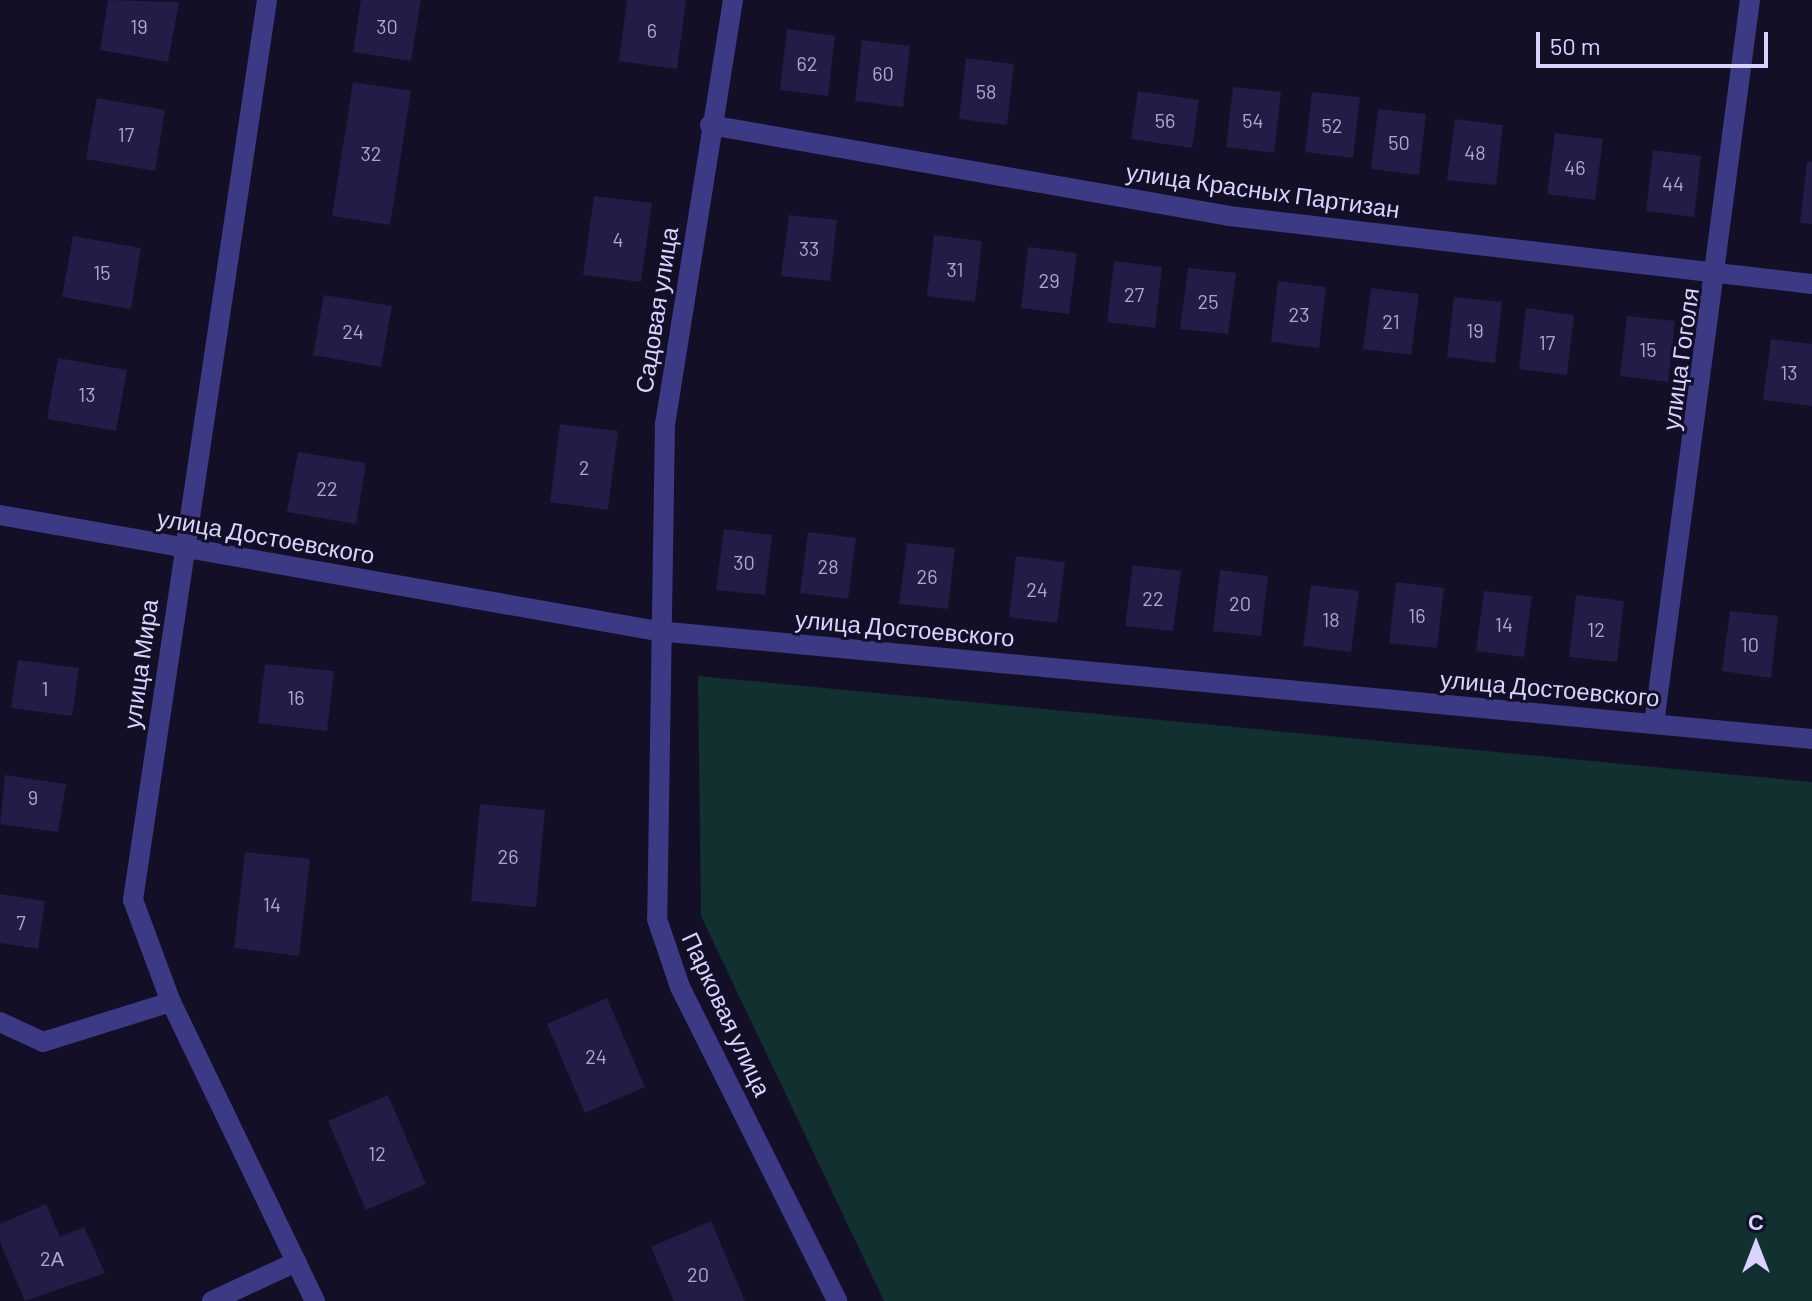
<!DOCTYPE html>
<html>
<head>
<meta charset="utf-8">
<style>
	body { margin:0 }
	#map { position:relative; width:1812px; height:1301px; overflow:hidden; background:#130f26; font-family:Barlow,sans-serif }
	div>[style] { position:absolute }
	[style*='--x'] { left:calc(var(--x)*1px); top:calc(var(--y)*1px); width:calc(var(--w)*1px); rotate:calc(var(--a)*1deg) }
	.green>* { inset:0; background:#12302f }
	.building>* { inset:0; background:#241b47 }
	.street>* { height:20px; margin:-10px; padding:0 10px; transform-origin:10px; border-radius:10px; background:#3d3a85 }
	span { translate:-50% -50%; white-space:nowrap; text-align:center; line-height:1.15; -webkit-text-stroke:6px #130f26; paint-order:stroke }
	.number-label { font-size:20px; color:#aca6d1 }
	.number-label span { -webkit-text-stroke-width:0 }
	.street-label { font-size:24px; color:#d9d4ff }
	.north { position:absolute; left:1716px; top:1205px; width:80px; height:80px; -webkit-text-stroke:6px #130f26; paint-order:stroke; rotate:0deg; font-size:22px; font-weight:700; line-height:32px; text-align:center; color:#d9d4ff }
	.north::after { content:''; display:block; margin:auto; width:28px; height:36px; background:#d9d4ff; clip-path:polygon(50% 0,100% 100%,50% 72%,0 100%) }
	.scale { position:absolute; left:1536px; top:32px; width:232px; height:36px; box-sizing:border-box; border:4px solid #d9d4ff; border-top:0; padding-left:10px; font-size:24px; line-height:28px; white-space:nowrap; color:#d9d4ff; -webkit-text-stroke:6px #130f26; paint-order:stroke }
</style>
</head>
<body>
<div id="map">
	<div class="green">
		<div style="clip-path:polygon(698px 676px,1812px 782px,1812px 1301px,884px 1301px,701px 916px)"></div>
	</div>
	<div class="building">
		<div style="clip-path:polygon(108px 0,179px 2px,168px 62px,100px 50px)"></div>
		<div style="clip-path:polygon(361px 0,421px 0,411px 61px,353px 52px)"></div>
		<div style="clip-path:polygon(627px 0,686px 0,677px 69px,619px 61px)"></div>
		<div style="clip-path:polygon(787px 29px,835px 36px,828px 96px,780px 90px)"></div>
		<div style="clip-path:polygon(862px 40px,910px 46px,903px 107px,855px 101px)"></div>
		<div style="clip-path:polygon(966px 58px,1014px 64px,1007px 125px,959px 119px)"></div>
		<div style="clip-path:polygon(353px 82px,411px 91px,390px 225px,332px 216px)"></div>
		<div style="clip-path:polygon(1233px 87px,1281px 92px,1274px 153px,1226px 147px)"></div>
		<div style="clip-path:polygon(1138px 91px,1199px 100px,1192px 148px,1131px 139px)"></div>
		<div style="clip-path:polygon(1312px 92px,1360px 97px,1353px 158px,1305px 152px)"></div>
		<div style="clip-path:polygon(97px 98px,165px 110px,155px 171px,86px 159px)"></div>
		<div style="clip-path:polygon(1378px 109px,1426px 114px,1419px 175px,1371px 169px)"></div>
		<div style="clip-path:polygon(1455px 119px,1503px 125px,1496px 185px,1447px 180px)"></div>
		<div style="clip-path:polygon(1555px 133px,1603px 139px,1595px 200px,1547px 194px)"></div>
		<div style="clip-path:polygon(1653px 150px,1701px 156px,1694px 217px,1646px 211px)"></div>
		<div style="clip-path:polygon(1807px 162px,1812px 162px,1812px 224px,1800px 223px)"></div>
		<div style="clip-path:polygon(594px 196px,652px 203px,641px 282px,583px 275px)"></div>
		<div style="clip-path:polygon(789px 215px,837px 220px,830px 281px,781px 276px)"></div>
		<div style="clip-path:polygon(934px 235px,982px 241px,975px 302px,927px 296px)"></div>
		<div style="clip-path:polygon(73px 236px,141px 248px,131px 309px,62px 297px)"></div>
		<div style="clip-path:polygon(1028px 247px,1077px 253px,1069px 314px,1021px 308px)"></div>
		<div style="clip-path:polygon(1114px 261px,1162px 267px,1155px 328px,1107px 322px)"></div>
		<div style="clip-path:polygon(1188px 268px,1236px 273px,1228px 334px,1180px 329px)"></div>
		<div style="clip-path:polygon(1278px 281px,1326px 287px,1319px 348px,1271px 342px)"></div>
		<div style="clip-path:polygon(1371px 288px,1419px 294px,1411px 355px,1363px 349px)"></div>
		<div style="clip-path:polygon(324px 295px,392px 306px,381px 367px,313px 355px)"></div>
		<div style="clip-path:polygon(1454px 297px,1502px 302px,1495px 363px,1447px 357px)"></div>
		<div style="clip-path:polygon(1526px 308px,1574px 315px,1567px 375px,1519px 369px)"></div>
		<div style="clip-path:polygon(1627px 316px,1675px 321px,1668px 382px,1620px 376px)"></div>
		<div style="clip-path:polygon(1771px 339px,1812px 344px,1812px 406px,1763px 400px)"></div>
		<div style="clip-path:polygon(58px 358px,127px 370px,116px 431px,47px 419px)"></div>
		<div style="clip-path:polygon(560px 424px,618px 431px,608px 510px,550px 502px)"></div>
		<div style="clip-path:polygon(298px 452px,366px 463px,356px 524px,287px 512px)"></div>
		<div style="clip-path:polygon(724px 529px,772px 535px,765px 595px,716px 590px)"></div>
		<div style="clip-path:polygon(808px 532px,856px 538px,848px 599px,800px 593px)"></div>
		<div style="clip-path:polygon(907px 543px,955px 548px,948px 609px,899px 604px)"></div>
		<div style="clip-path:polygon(1016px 556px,1065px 562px,1057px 623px,1009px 617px)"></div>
		<div style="clip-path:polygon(1133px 565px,1181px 571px,1173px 631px,1125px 626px)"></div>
		<div style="clip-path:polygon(1220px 570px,1268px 576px,1261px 636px,1213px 631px)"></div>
		<div style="clip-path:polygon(1396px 582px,1444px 588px,1437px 648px,1389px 643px)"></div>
		<div style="clip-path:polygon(1311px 585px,1359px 591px,1351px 652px,1303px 646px)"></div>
		<div style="clip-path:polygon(1484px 591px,1532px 596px,1524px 657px,1476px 651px)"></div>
		<div style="clip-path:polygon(1576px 595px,1624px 601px,1617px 662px,1569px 657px)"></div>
		<div style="clip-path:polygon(1730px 611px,1778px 616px,1771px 678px,1722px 671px)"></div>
		<div style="clip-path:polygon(18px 660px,79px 668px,72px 716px,11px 708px)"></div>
		<div style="clip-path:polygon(265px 664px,334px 671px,327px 731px,258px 723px)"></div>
		<div style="clip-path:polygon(5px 775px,66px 784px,58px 832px,0 824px)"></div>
		<div style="clip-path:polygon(480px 804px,545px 810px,536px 907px,471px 901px)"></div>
		<div style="clip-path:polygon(245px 852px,310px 859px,299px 956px,234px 948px)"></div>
		<div style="clip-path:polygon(0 894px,45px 901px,38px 949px,0 943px)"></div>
		<div style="clip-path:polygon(607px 998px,645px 1087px,585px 1113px,547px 1024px)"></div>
		<div style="clip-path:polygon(388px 1095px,426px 1184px,366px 1210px,328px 1121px)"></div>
		<div style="clip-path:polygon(46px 1204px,60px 1237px,84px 1227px,105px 1273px,25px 1301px,0 1242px,0 1224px)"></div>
		<div style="clip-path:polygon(711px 1221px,745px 1301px,674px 1301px,651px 1247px)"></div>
	</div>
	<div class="street">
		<div style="--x:267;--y:0;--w:910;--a:98.47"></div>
		<div style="--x:133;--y:900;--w:109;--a:69.6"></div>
		<div style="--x:171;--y:1002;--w:332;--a:64.3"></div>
		<div style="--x:733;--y:0;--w:428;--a:99.1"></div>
		<div style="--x:665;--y:423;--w:496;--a:90.9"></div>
		<div style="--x:657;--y:919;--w:72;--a:71.3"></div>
		<div style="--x:680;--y:987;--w:351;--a:63.4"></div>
		<div style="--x:710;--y:125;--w:527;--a:9.94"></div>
		<div style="--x:1229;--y:216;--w:587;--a:6.65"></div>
		<div style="--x:0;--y:515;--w:667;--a:10.01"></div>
		<div style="--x:657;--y:631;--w:1160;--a:5.34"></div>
		<div style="--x:1654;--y:724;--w:730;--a:-82.45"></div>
		<div style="--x:0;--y:1022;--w:47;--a:24.9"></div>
		<div style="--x:43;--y:1042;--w:134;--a:-17.4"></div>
		<div style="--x:212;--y:1301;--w:93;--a:-24.9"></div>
	</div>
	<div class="number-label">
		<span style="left:139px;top:26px">19</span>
		<span style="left:387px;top:26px">30</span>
		<span style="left:652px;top:30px">6</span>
		<span style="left:807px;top:63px">62</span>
		<span style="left:883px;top:73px">60</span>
		<span style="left:986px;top:91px">58</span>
		<span style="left:1165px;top:120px">56</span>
		<span style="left:1253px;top:120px">54</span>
		<span style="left:1332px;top:125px">52</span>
		<span style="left:126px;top:134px">17</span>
		<span style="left:1399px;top:142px">50</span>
		<span style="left:1475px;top:152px">48</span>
		<span style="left:371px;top:153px">32</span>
		<span style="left:1575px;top:167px">46</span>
		<span style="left:1673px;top:183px">44</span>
		<span style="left:618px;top:239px">4</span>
		<span style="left:809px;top:248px">33</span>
		<span style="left:955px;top:269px">31</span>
		<span style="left:102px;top:272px">15</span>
		<span style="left:1049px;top:280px">29</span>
		<span style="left:1134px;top:294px">27</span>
		<span style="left:1208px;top:301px">25</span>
		<span style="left:1299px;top:314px">23</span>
		<span style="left:1391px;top:321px">21</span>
		<span style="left:1475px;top:330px">19</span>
		<span style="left:353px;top:331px">24</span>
		<span style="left:1547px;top:342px">17</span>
		<span style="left:1648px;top:349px">15</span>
		<span style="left:1789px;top:372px">13</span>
		<span style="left:87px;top:394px">13</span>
		<span style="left:584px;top:467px">2</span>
		<span style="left:327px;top:488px">22</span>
		<span style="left:744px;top:562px">30</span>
		<span style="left:828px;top:566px">28</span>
		<span style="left:927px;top:576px">26</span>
		<span style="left:1037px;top:589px">24</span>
		<span style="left:1153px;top:598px">22</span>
		<span style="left:1240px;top:603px">20</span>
		<span style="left:1417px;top:615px">16</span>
		<span style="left:1331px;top:619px">18</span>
		<span style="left:1504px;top:624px">14</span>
		<span style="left:1596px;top:629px">12</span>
		<span style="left:1750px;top:644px">10</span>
		<span style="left:45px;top:688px">1</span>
		<span style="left:296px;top:697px">16</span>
		<span style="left:33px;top:797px">9</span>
		<span style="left:508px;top:856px">26</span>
		<span style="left:272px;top:904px">14</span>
		<span style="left:21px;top:922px">7</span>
		<span style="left:596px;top:1056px">24</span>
		<span style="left:377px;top:1153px">12</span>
		<span style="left:52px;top:1258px">2А</span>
		<span style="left:698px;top:1274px">20</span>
	</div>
	<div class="street-label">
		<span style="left:1263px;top:190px;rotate:8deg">улица Красных Партизан</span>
		<span style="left:656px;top:310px;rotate:-81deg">Садовая улица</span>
		<span style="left:1680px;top:359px;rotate:-82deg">улица Гоголя</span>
		<span style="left:266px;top:536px;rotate:10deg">улица Достоевского</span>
		<span style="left:905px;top:628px;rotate:5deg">улица Достоевского</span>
		<span style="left:140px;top:664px;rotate:-82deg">улица Мира</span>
		<span style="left:1550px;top:688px;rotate:5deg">улица Достоевского</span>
		<span style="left:727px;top:1014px;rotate:65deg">Парковая улица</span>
	</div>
	<div class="north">С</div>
	<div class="scale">50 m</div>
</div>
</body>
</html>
